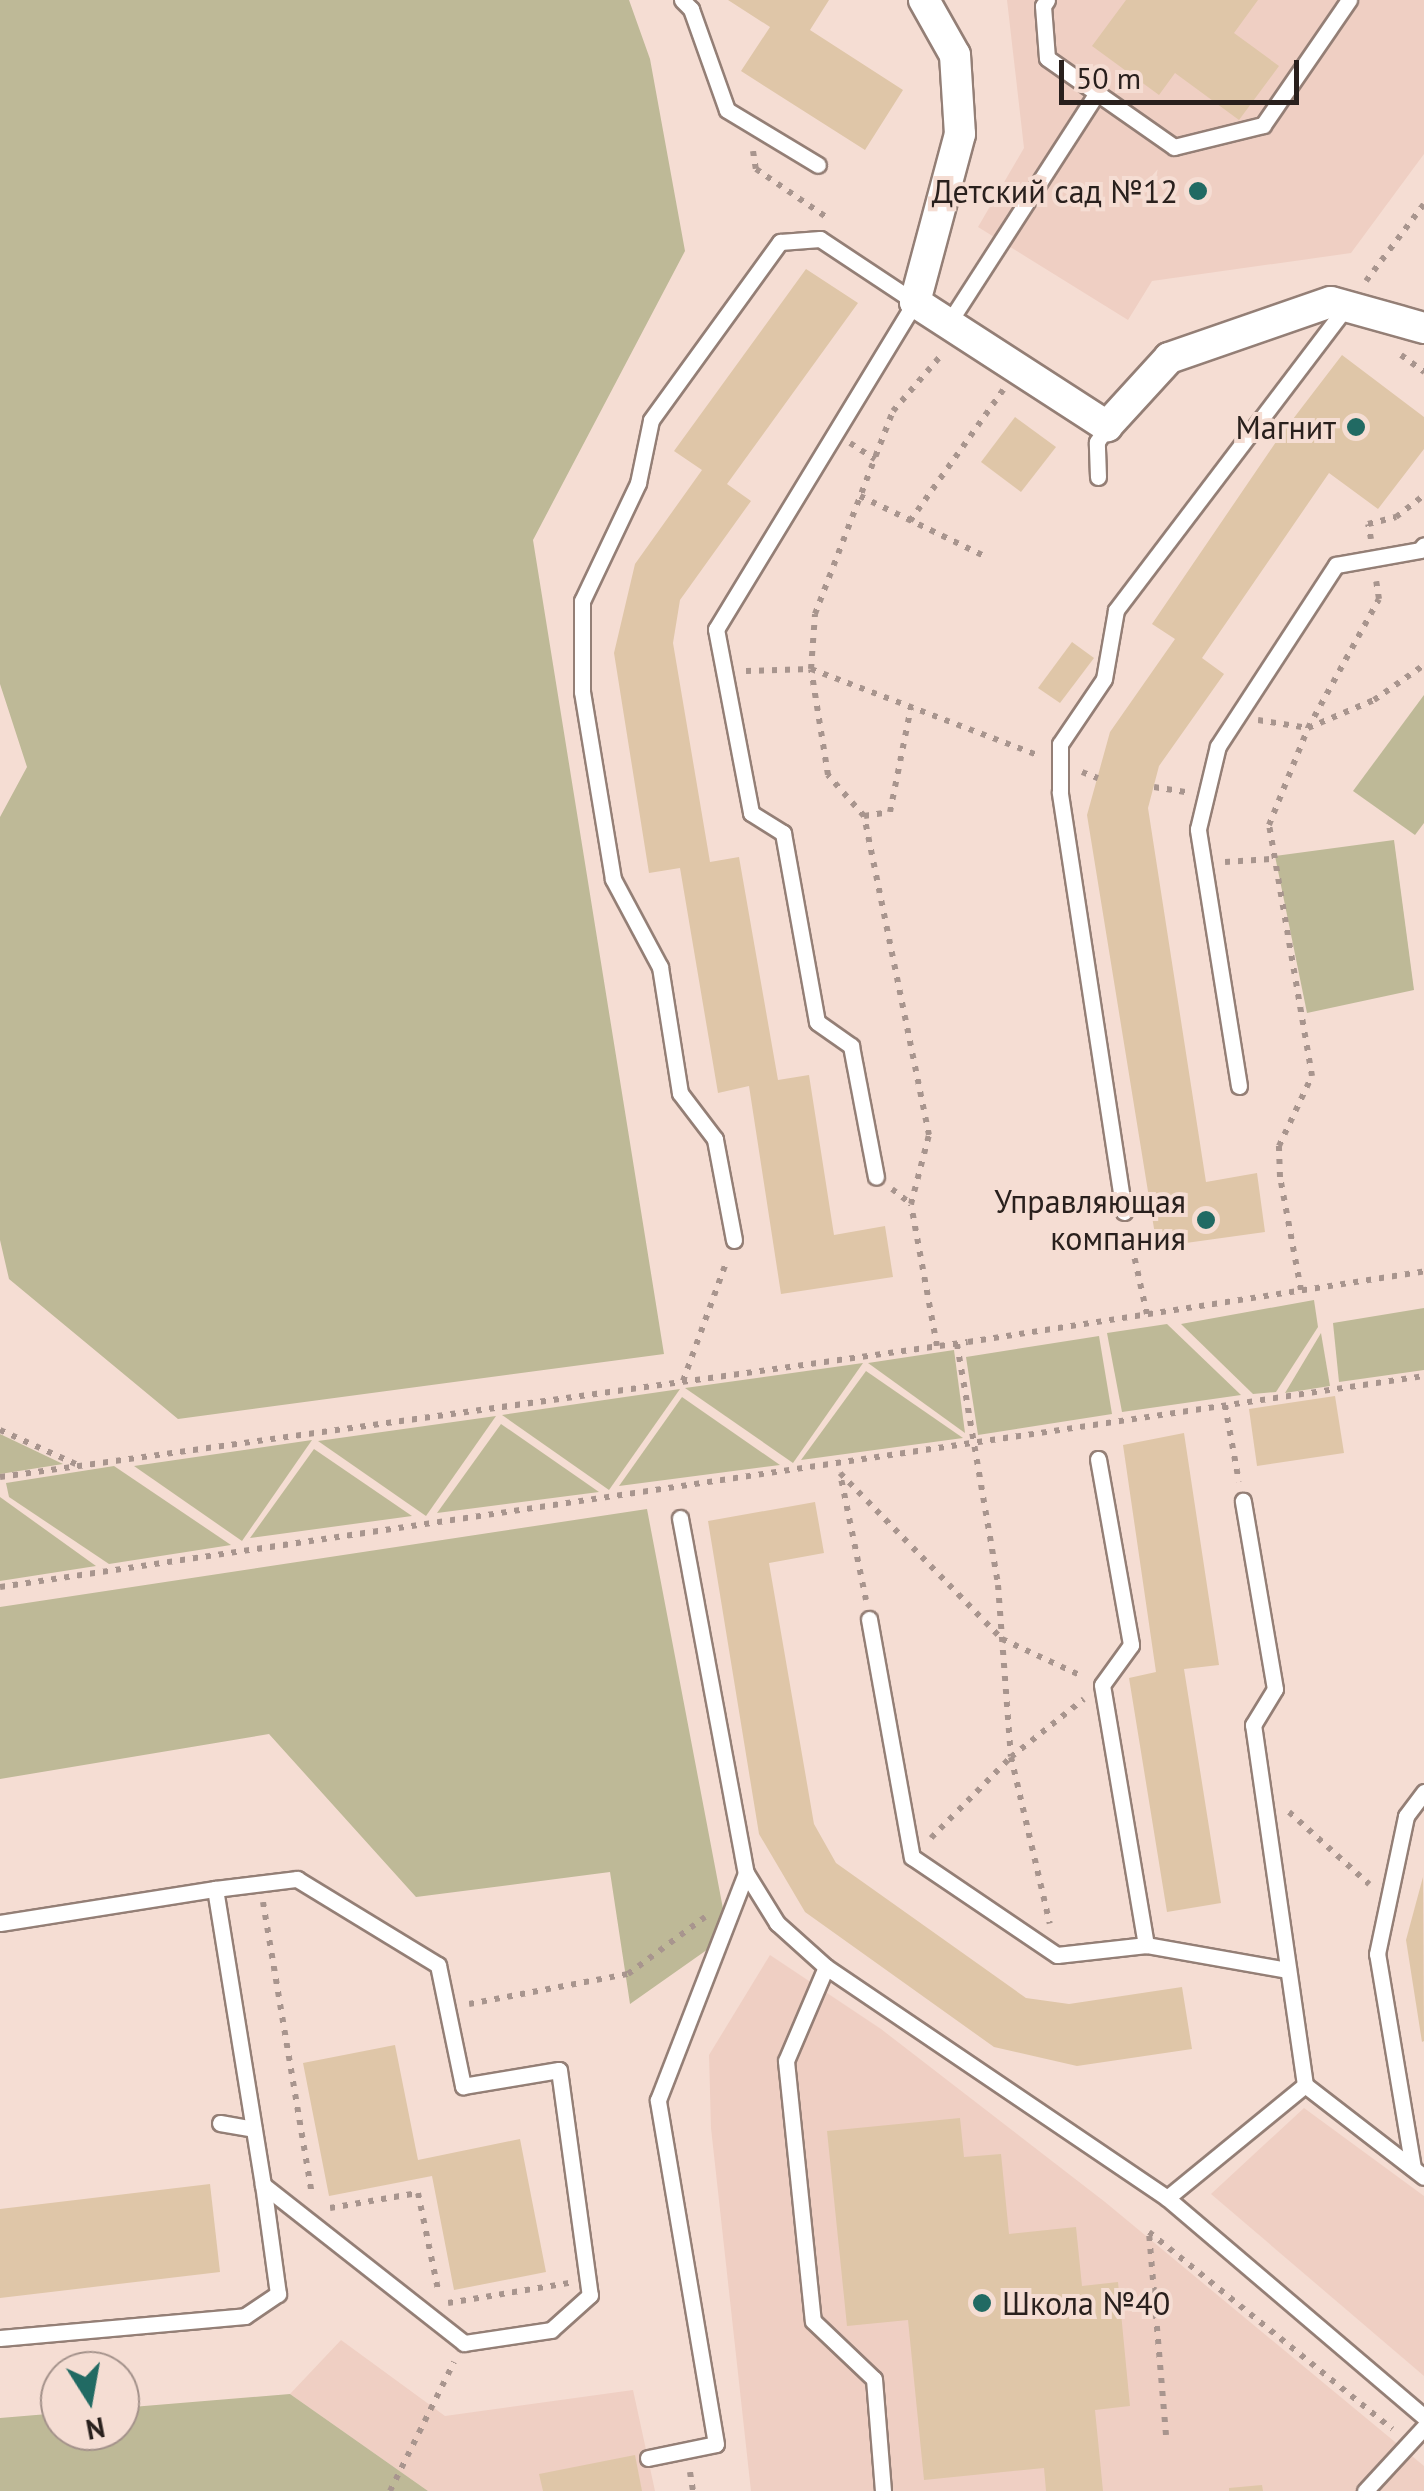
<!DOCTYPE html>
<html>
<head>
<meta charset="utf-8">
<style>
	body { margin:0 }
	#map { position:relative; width:1424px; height:2491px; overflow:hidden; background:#f5ddd3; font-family:"PT Sans",sans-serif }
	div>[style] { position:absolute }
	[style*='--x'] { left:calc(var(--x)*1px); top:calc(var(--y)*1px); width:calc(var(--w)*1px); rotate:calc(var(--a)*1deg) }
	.built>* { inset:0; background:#efcfc3 }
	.green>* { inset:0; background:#beb997 }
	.building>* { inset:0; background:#dfc6a8 }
	.path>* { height:6px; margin-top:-3px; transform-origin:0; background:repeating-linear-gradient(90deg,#a8958e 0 5px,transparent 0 13px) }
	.roads { filter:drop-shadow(2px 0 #947f76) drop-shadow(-2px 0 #947f76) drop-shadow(0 2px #947f76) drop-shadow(0 -2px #947f76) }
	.service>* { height:15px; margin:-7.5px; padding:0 7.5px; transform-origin:7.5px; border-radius:7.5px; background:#fff }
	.minor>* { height:30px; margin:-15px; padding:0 15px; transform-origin:15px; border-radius:15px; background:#fff }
	.dots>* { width:28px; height:28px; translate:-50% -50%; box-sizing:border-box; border:5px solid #f5ddd3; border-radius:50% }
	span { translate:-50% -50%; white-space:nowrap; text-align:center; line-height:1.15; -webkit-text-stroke:8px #f5ddd3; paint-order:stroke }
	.poi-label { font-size:32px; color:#29201d }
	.right { translate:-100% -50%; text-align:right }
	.left { translate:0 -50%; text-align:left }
	.north { position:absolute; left:40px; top:2351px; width:100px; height:100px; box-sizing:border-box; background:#f5ddd3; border:2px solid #a3918a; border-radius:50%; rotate:169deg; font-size:28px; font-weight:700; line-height:40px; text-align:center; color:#29201d }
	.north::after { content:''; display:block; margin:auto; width:35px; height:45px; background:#216a63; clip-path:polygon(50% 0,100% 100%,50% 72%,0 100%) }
	.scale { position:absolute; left:1059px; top:60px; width:240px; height:45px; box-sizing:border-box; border:5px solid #29201d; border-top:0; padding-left:12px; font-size:30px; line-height:35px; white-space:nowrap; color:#29201d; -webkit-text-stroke:8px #f5ddd3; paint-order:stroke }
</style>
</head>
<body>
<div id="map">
	<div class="built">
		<div style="clip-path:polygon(1007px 0,1424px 0,1424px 154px,1351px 253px,1152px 281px,1128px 320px,978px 227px,1024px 148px)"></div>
		<div style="clip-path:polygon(770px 1955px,881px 2029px,1105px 2202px,1424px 2466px,1424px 2491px,751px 2491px,711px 2128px,709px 2055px)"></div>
		<div style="clip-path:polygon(1304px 2108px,1424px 2196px,1424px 2376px,1211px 2194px)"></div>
		<div style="clip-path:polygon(341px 2340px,445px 2416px,633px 2390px,655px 2491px,428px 2491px,290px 2394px)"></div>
	</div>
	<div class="green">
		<div style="clip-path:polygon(0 0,629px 0,650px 59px,685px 251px,533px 540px,664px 1354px,178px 1419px,9px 1279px,0 1240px,0 817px,27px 767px,0 684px)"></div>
		<div style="clip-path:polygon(1424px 695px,1424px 823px,1415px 835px,1353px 791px)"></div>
		<div style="clip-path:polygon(1394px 840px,1414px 990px,1307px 1013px,1275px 856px)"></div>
		<div style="clip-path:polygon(1314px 1300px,1318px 1327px,1276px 1392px,1253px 1394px,1181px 1324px)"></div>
		<div style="clip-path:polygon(1424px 1308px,1424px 1370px,1339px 1382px,1333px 1323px)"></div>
		<div style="clip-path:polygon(1167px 1324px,1241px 1395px,1122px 1412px,1107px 1333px)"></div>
		<div style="clip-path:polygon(1321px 1333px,1330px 1386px,1285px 1393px)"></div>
		<div style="clip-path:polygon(1099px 1336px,1112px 1414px,978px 1435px,966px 1357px)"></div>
		<div style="clip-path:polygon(954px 1350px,965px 1433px,868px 1363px)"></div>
		<div style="clip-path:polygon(863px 1363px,793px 1463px,685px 1388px)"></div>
		<div style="clip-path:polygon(866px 1371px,963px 1438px,801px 1460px)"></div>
		<div style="clip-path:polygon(680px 1389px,609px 1490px,502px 1415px)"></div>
		<div style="clip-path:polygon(682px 1397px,780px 1465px,619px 1486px)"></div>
		<div style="clip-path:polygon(496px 1416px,426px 1516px,318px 1441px)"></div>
		<div style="clip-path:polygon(501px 1424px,599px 1492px,437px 1513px)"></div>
		<div style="clip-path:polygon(0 1434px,63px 1464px,0 1474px)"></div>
		<div style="clip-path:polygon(312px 1440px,242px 1541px,134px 1466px)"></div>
		<div style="clip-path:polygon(314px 1449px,412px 1516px,250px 1538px)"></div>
		<div style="clip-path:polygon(114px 1466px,231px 1545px,109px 1564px,9px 1497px,6px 1483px)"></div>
		<div style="clip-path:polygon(0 1497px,96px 1566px,0 1581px)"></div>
		<div style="clip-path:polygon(647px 1509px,728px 1935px,630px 2004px,610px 1872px,416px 1897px,269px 1734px,0 1779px,0 1607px)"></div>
		<div style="clip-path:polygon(290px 2394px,428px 2491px,0 2491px,0 2418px,60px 2413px,60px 2431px,120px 2431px,120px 2408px)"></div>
	</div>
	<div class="building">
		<div style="clip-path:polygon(728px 0,829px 0,810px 30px,903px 90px,865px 150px,741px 71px,770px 27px)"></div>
		<div style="clip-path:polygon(1126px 0,1258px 0,1234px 33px,1279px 66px,1239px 120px,1175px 73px,1159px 95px,1092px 46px)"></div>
		<div style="clip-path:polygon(806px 269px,858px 303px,727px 484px,751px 501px,680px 600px,673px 643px,710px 862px,739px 857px,778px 1080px,809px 1075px,834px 1235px,885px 1226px,893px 1277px,781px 1294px,749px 1086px,718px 1093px,680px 868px,649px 873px,614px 653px,635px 564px,702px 470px,674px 451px)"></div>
		<div style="clip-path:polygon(1342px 355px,1424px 417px,1424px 449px,1378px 509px,1329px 473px,1202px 658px,1224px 674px,1159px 766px,1148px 808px,1206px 1182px,1257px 1173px,1265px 1232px,1157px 1247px,1087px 815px,1110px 732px,1175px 639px,1152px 624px,1280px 436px)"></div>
		<div style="clip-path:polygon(1015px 417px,1056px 447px,1021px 492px,981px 462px)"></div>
		<div style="clip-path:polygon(1072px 642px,1094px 658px,1060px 703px,1038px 688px)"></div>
		<div style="clip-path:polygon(1335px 1396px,1344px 1453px,1257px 1466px,1249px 1409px)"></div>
		<div style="clip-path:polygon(1184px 1433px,1219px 1665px,1184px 1669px,1221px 1903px,1167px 1912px,1129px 1678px,1156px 1672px,1123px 1445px)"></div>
		<div style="clip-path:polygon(815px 1502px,824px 1553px,769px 1563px,814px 1824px,836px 1863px,1026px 1998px,1069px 2004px,1182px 1987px,1192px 2049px,1077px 2066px,994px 2047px,805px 1912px,759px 1834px,708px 1521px)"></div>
		<div style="clip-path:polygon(1423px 1877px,1424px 2041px,1422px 2042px,1406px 1940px)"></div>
		<div style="clip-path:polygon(395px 2045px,418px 2160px,520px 2139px,546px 2272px,454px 2290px,432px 2176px,329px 2196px,303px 2063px)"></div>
		<div style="clip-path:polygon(960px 2118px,964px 2157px,1001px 2154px,1009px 2234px,1076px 2227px,1082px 2286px,1118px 2282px,1130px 2406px,1095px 2410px,1103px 2491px,1046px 2491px,1044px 2468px,924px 2480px,908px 2320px,847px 2326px,827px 2131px)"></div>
		<div style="clip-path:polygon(210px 2184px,220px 2272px,0 2298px,0 2209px)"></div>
		<div style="clip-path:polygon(635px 2455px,642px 2491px,543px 2491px,539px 2474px)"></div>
		<div style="clip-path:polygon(1262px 2485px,1263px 2491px,1229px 2491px,1229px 2488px)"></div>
	</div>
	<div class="path">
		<div style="--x:753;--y:151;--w:18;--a:81"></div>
		<div style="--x:756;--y:169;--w:85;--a:34.4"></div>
		<div style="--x:1366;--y:281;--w:96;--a:-53"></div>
		<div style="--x:1401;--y:355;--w:29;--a:36"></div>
		<div style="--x:850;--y:443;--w:30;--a:33"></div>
		<div style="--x:860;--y:496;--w:142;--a:25.8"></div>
		<div style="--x:910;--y:521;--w:161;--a:-54.6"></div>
		<div style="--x:1371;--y:539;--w:15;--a:-101"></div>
		<div style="--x:1368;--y:524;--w:29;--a:-14"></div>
		<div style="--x:1396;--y:517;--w:36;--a:-38"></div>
		<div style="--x:746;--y:671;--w:65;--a:-1.8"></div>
		<div style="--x:811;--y:669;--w:242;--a:20.8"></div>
		<div style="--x:1258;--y:720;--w:51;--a:9.1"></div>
		<div style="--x:1308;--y:728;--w:72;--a:-23"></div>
		<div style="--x:1374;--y:700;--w:61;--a:-35"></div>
		<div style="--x:1082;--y:772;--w:17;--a:21"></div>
		<div style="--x:1154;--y:787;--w:33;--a:9"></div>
		<div style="--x:864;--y:816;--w:26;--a:-9"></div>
		<div style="--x:890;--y:812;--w:107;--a:-78.7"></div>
		<div style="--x:1225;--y:862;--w:46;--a:-3.7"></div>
		<div style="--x:892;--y:1189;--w:24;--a:38"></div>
		<div style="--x:1129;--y:1233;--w:83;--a:77.5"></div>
		<div style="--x:1301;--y:1290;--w:115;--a:-100.5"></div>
		<div style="--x:1280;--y:1177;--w:31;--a:-92"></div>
		<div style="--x:1279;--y:1146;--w:77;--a:-64.8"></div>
		<div style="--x:1312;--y:1076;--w:255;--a:-99.7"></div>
		<div style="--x:1269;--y:825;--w:105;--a:-68.1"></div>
		<div style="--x:1308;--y:728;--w:147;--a:-61.2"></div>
		<div style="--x:1379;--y:599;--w:18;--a:-99"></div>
		<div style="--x:957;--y:1344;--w:244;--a:80.3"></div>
		<div style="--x:998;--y:1585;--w:172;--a:85.7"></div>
		<div style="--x:1011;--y:1757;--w:171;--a:76.9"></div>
		<div style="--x:937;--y:1346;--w:144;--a:-100.4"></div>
		<div style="--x:911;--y:1204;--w:71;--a:-75.4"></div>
		<div style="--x:929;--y:1135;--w:326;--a:-101.5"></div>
		<div style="--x:864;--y:816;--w:55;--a:-131.3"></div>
		<div style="--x:828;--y:775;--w:107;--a:-99.1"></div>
		<div style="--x:811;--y:669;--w:55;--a:-85.8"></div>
		<div style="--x:815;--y:614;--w:217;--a:-69"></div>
		<div style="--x:893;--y:411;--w:77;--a:-49.2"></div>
		<div style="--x:683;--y:1381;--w:129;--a:-70"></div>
		<div style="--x:1225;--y:1405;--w:78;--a:79.7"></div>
		<div style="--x:0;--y:1430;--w:83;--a:24.1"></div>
		<div style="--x:0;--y:1477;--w:977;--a:-7.94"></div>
		<div style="--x:968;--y:1342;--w:461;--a:-8.8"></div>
		<div style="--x:0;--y:1587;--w:1440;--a:-8.43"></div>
		<div style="--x:866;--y:1600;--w:130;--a:-101.6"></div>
		<div style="--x:840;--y:1473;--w:232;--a:45.7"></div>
		<div style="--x:1002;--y:1639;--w:90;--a:24.9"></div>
		<div style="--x:1289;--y:1812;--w:108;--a:42"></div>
		<div style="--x:931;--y:1838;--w:114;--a:-45.4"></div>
		<div style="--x:1011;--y:1757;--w:93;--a:-38.5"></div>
		<div style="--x:263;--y:1902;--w:297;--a:80.5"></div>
		<div style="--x:469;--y:2004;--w:162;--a:-10.7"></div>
		<div style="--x:628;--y:1974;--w:96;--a:-36.5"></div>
		<div style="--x:330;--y:2208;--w:89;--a:-9.7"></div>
		<div style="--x:418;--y:2193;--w:103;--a:78.3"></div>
		<div style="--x:448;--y:2303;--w:123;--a:-9.4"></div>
		<div style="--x:1166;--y:2435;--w:204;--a:-94.8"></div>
		<div style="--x:1149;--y:2232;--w:313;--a:39"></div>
		<div style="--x:690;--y:2472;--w:19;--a:81"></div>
		<div style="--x:390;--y:2491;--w:144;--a:-63.6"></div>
	</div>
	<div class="roads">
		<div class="service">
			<div style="--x:682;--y:0;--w:13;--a:45"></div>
			<div style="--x:691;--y:9;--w:107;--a:70.4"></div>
			<div style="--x:727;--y:110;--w:106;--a:31.1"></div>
			<div style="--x:1047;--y:0;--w:7;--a:124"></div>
			<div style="--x:1043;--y:6;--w:52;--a:85.6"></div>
			<div style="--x:1047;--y:58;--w:155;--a:35"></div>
			<div style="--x:1174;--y:147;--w:92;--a:-13.9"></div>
			<div style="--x:1263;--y:125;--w:152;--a:-55.5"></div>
			<div style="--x:948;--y:324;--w:271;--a:-57.2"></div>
			<div style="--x:1098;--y:477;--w:35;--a:-92"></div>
			<div style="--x:1097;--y:442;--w:19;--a:-58"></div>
			<div style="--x:1239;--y:1086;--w:260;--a:-99.1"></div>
			<div style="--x:1198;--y:829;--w:85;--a:-76.5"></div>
			<div style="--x:1218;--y:746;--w:216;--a:-56.9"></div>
			<div style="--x:1336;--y:565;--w:85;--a:-10.1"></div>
			<div style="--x:1420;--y:550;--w:6;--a:-51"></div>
			<div style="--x:1124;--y:1212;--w:425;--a:-98.7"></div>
			<div style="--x:1060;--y:792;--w:48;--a:-90"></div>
			<div style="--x:1060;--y:744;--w:78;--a:-55.9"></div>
			<div style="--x:1104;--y:679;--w:70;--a:-80.1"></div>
			<div style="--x:1116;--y:610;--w:382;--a:-52.8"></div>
			<div style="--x:734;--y:1240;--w:103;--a:-100.7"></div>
			<div style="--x:715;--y:1139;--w:58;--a:-127.3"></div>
			<div style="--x:680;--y:1093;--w:128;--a:-99"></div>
			<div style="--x:660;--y:967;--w:100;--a:-118.1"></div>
			<div style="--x:613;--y:879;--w:190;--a:-99.4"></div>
			<div style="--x:582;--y:692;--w:91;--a:-90"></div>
			<div style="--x:582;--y:601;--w:131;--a:-64.6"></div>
			<div style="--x:638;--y:483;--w:64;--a:-78.3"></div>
			<div style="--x:651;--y:420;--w:220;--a:-54.1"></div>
			<div style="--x:780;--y:242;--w:40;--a:-4.3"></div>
			<div style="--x:820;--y:239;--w:114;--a:33.6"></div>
			<div style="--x:915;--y:302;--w:383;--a:121.3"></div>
			<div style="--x:716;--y:629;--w:187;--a:79.2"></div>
			<div style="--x:751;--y:813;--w:38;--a:32"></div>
			<div style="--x:783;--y:833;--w:192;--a:79.8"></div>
			<div style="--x:817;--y:1022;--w:42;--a:35.2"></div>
			<div style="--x:851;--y:1046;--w:133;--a:79.2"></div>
			<div style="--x:1098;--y:1459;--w:189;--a:79.9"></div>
			<div style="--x:1131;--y:1645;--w:49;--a:125.9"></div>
			<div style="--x:1102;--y:1685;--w:264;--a:80.4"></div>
			<div style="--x:680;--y:1518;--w:361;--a:79.5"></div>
			<div style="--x:746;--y:1873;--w:59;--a:58.2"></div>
			<div style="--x:777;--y:1923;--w:66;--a:41.9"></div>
			<div style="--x:826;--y:1967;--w:412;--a:34.1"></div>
			<div style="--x:1167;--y:2198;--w:338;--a:40.4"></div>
			<div style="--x:869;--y:1619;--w:242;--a:79.8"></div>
			<div style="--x:912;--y:1857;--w:175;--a:34.1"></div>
			<div style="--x:1057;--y:1955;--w:90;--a:-6.4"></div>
			<div style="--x:1146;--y:1945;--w:144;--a:10"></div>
			<div style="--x:0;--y:1923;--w:218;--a:-9"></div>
			<div style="--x:215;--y:1889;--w:83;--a:-7"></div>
			<div style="--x:297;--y:1879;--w:165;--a:31.4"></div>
			<div style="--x:438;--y:1965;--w:124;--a:78.3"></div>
			<div style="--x:463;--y:2086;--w:97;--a:-9.5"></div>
			<div style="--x:559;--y:2070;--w:227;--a:82.2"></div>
			<div style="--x:590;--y:2295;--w:52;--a:138.1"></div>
			<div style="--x:551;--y:2330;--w:88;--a:171.5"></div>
			<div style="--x:464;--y:2343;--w:256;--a:-141.8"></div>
			<div style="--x:263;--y:2185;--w:300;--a:-99.2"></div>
			<div style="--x:826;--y:1967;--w:102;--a:113.1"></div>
			<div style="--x:786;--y:2061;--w:261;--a:84.1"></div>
			<div style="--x:813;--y:2321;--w:84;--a:43.6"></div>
			<div style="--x:874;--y:2379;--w:112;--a:85.4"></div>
			<div style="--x:1305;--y:2085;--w:150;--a:37.7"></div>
			<div style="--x:220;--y:2123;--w:34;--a:10"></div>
			<div style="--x:1413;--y:2168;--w:217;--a:-99.5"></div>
			<div style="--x:1377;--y:1954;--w:141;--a:-78.1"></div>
			<div style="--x:1406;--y:1816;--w:30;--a:-53"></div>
			<div style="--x:1167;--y:2198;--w:178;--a:-39.3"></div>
			<div style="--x:1305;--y:2085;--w:364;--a:-98.2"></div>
			<div style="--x:1253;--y:1725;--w:42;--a:-58.6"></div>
			<div style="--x:1275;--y:1689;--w:191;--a:-99.7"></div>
			<div style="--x:0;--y:2338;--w:246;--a:-5.1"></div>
			<div style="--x:245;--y:2316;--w:40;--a:-34"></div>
			<div style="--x:278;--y:2294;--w:110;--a:-97.8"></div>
			<div style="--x:648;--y:2458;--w:69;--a:-11.6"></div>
			<div style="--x:716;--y:2444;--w:349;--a:-99.6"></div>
			<div style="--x:658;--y:2100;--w:243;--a:-68.8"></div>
			<div style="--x:1365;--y:2491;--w:87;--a:-47.3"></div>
		</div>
		<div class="minor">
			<div style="--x:924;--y:0;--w:63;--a:60.6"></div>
			<div style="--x:955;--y:55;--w:79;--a:86.4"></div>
			<div style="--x:960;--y:134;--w:174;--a:105"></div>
			<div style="--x:915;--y:302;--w:229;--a:32.9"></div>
			<div style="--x:1107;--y:426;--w:92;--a:-47.6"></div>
			<div style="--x:1169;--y:358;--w:171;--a:-19.1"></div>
			<div style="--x:1331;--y:302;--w:97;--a:15.6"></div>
		</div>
	</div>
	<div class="dots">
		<div style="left:1198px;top:191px;background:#216a63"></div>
		<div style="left:1356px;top:427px;background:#216a63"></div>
		<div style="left:1206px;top:1220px;background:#216a63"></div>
		<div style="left:982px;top:2303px;background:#216a63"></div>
	</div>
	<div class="poi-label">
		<span class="right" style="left:1178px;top:191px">Детский сад №12</span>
		<span class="right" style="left:1336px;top:427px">Магнит</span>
		<span class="right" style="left:1186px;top:1220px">Управляющая<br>компания</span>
		<span class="left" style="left:1002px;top:2303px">Школа №40</span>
	</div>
	<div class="north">N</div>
	<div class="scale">50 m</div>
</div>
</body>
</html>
